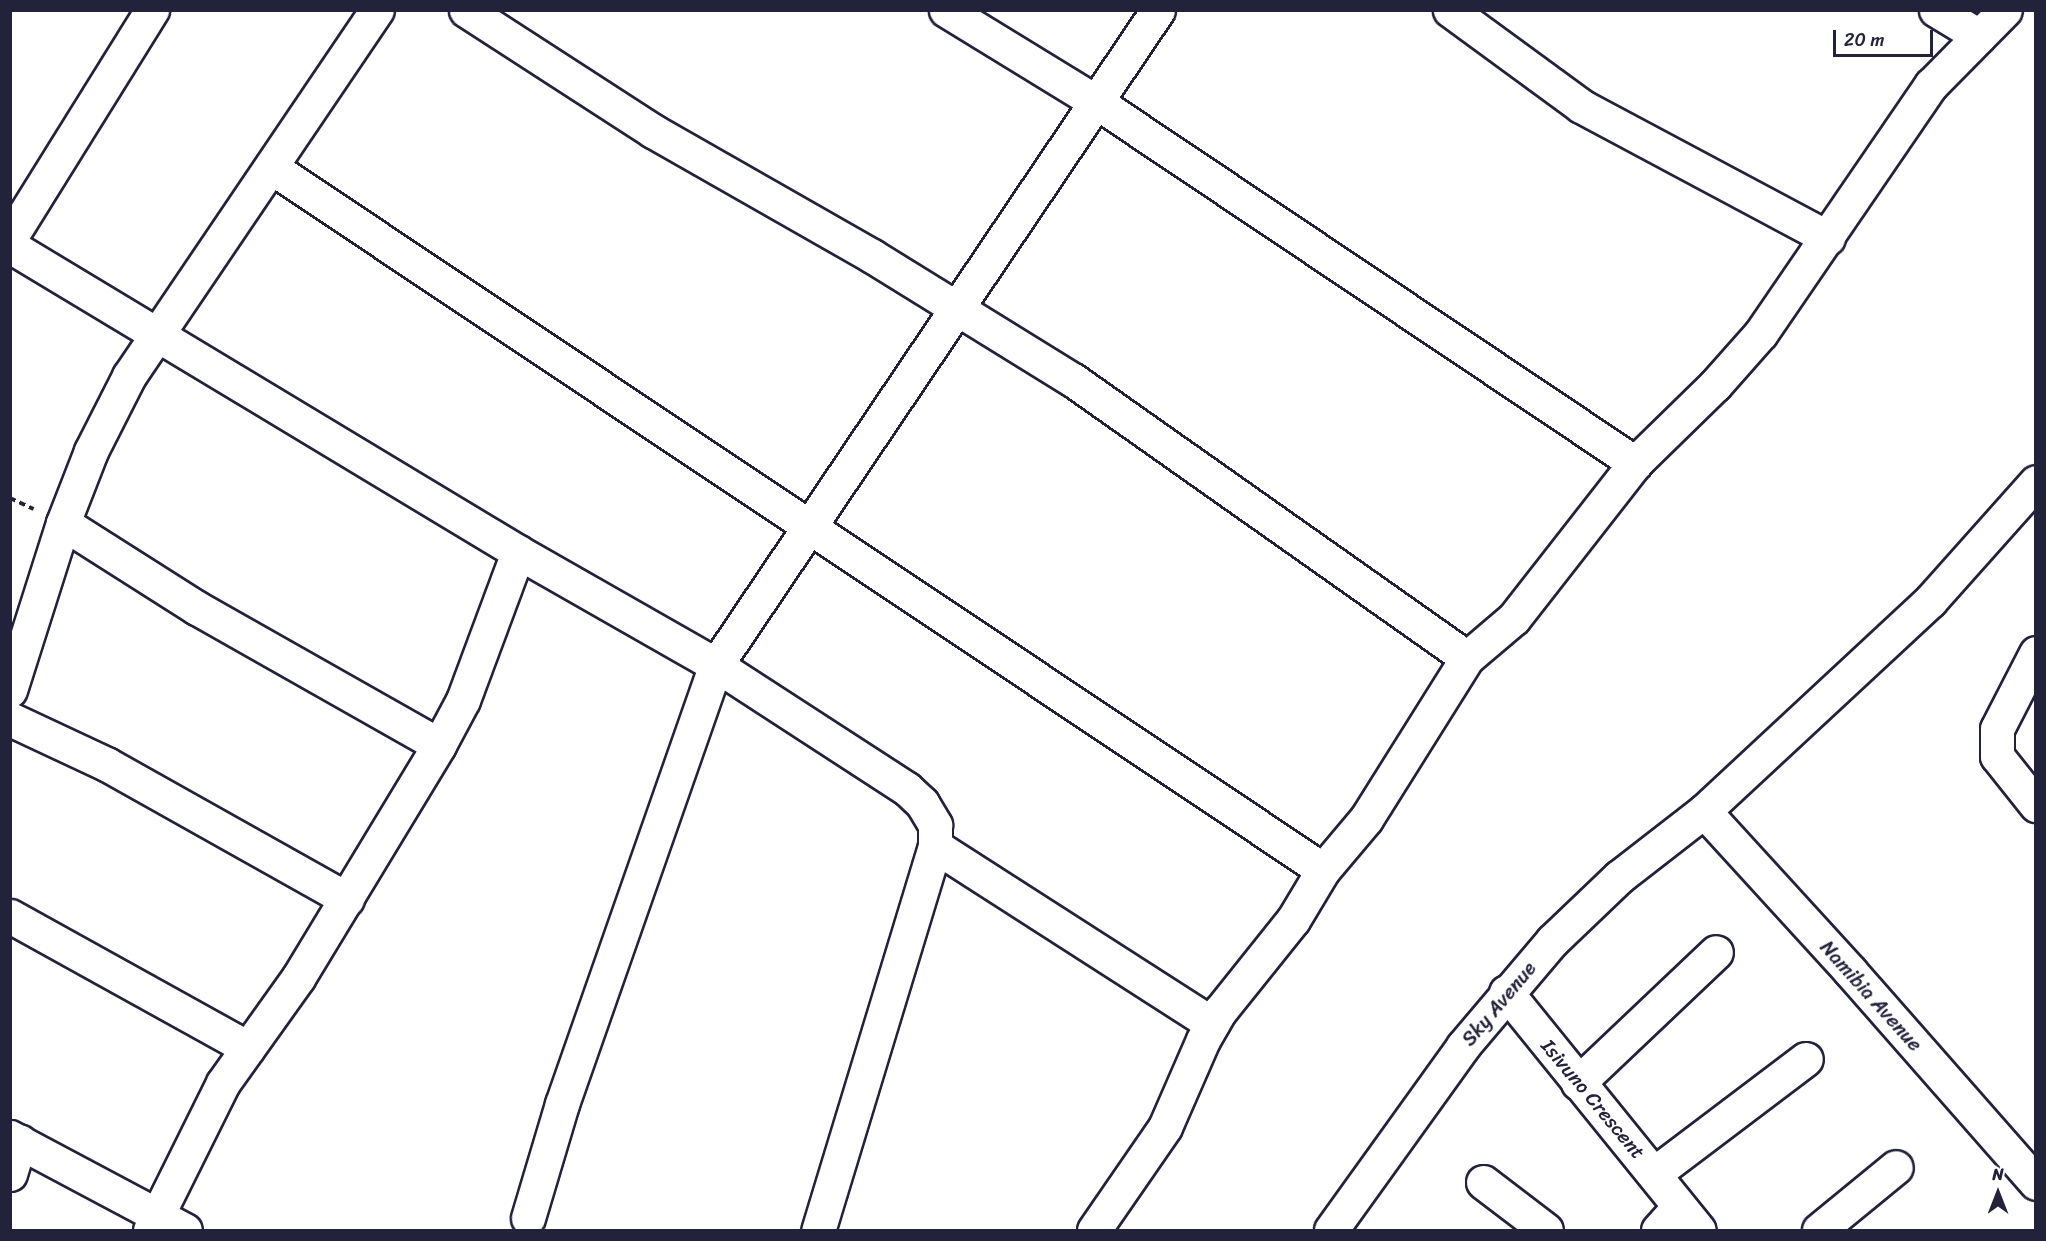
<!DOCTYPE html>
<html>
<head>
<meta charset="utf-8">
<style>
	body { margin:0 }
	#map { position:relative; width:2046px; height:1241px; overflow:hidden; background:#fff; font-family:Sriracha,sans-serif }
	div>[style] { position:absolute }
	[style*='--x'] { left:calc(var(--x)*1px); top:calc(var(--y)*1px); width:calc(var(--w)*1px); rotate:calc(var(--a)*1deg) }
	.path>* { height:4px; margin-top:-2px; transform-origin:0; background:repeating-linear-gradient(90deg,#22223b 0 6px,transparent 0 10.5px) }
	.roads { filter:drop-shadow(2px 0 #22223b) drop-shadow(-2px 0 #22223b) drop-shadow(0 2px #22223b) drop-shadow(0 -2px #22223b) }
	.minor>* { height:33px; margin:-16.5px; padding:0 16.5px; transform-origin:16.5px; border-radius:16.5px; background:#fff }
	span { translate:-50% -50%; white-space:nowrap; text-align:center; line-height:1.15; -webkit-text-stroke:6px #fff; paint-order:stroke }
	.street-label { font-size:20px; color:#22223b }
	.frame { position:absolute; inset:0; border:12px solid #22223b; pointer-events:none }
	.north { position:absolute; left:1968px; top:1163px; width:60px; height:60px; -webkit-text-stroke:4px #fff; paint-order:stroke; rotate:0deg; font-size:16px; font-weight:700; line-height:24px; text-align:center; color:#22223b }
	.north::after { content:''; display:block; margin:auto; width:21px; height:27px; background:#22223b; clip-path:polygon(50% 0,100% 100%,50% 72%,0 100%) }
	.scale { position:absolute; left:1833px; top:30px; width:100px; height:27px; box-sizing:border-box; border:3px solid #22223b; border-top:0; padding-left:8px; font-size:18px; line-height:21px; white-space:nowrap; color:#22223b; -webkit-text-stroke:4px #fff; paint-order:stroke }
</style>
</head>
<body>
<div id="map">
	<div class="path">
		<div style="--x:10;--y:498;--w:26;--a:25"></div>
	</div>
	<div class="roads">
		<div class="minor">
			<div style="--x:466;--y:10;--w:223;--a:32.9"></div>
			<div style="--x:653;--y:131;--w:252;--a:29.7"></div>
			<div style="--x:872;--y:256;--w:236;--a:31.7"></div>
			<div style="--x:1073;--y:380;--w:482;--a:35.2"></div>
			<div style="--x:946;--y:10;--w:178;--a:31.5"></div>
			<div style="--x:1098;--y:103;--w:647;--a:33.84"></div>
			<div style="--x:1450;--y:10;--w:162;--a:36.2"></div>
			<div style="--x:1581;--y:106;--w:280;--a:28.1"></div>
			<div style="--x:1936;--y:10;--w:50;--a:31.2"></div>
			<div style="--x:271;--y:167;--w:1265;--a:33.75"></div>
			<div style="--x:10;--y:238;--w:269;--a:-58.1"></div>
			<div style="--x:10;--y:246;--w:593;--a:31.06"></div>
			<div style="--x:518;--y:552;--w:228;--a:29.7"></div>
			<div style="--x:716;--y:665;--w:228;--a:33"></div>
			<div style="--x:907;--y:789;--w:21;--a:43"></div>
			<div style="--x:922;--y:803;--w:26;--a:59"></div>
			<div style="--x:935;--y:825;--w:21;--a:90"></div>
			<div style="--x:935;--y:846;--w:401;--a:106.9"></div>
			<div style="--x:63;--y:523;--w:159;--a:32.4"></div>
			<div style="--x:197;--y:608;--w:278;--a:29.5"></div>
			<div style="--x:2036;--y:653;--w:85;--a:117.2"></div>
			<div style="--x:1997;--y:729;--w:27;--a:90"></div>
			<div style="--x:1997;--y:756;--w:63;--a:51.5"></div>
			<div style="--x:10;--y:690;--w:175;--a:-72.4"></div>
			<div style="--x:63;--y:523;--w:77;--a:-68.7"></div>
			<div style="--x:91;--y:451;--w:84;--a:-63.1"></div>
			<div style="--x:129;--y:376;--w:442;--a:-55.9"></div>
			<div style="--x:10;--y:719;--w:108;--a:25.1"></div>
			<div style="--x:108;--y:765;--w:274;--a:29.3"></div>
			<div style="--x:1704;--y:811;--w:217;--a:47.6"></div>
			<div style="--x:1850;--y:971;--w:282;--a:48.7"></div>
			<div style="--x:935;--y:846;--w:329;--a:32.7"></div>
			<div style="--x:10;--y:916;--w:272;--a:29"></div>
			<div style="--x:1506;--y:992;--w:306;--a:51"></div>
			<div style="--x:1578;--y:1083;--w:190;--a:-43.5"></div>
			<div style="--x:10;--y:1137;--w:198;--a:28"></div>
			<div style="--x:1655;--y:1173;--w:189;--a:-37.1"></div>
			<div style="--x:10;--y:1174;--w:34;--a:-73"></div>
			<div style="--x:1483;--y:1182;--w:79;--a:37.3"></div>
			<div style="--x:528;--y:1218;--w:119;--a:-73.4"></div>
			<div style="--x:562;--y:1104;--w:465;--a:-70.7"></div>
			<div style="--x:716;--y:665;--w:790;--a:-55.99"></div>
			<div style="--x:150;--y:1230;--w:164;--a:-63.6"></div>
			<div style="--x:223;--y:1083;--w:129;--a:-54.5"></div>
			<div style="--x:298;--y:978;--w:272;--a:-58.8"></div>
			<div style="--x:439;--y:745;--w:51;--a:-61.9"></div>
			<div style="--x:463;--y:700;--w:158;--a:-69.6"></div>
			<div style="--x:1094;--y:1230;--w:125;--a:-55.4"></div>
			<div style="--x:1165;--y:1127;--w:95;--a:-66.4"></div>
			<div style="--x:1203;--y:1040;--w:34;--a:-60"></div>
			<div style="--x:1220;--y:1011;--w:117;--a:-51.3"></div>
			<div style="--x:1293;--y:920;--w:58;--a:-59"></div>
			<div style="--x:1323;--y:870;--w:67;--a:-49.9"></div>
			<div style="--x:1366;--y:819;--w:190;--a:-57.9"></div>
			<div style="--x:1467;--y:658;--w:62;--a:-40.4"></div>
			<div style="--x:1514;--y:618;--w:197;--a:-52"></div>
			<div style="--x:1635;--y:463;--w:112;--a:-44.3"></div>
			<div style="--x:1715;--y:385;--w:69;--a:-48.5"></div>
			<div style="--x:1761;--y:333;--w:301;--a:-55.6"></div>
			<div style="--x:1931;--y:85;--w:105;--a:-45.4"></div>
			<div style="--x:1331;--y:1230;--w:226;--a:-54.3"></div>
			<div style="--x:1463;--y:1046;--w:138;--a:-49.7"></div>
			<div style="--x:1552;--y:941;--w:93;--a:-43.7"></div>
			<div style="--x:1619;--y:877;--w:108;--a:-37.8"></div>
			<div style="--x:1704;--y:811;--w:309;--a:-42.9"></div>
			<div style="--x:1930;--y:601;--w:159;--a:-48.3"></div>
			<div style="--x:1658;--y:1230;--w:31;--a:-48"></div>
			<div style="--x:1819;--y:1230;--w:99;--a:-39.3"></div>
		</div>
	</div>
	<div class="street-label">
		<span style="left:1871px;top:996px;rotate:48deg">Namibia Avenue</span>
		<span style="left:1499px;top:1004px;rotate:-50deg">Sky Avenue</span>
		<span style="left:1593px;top:1099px;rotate:50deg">Isivuno Crescent</span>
	</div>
	<div class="frame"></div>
	<div class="north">N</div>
	<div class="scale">20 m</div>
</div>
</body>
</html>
